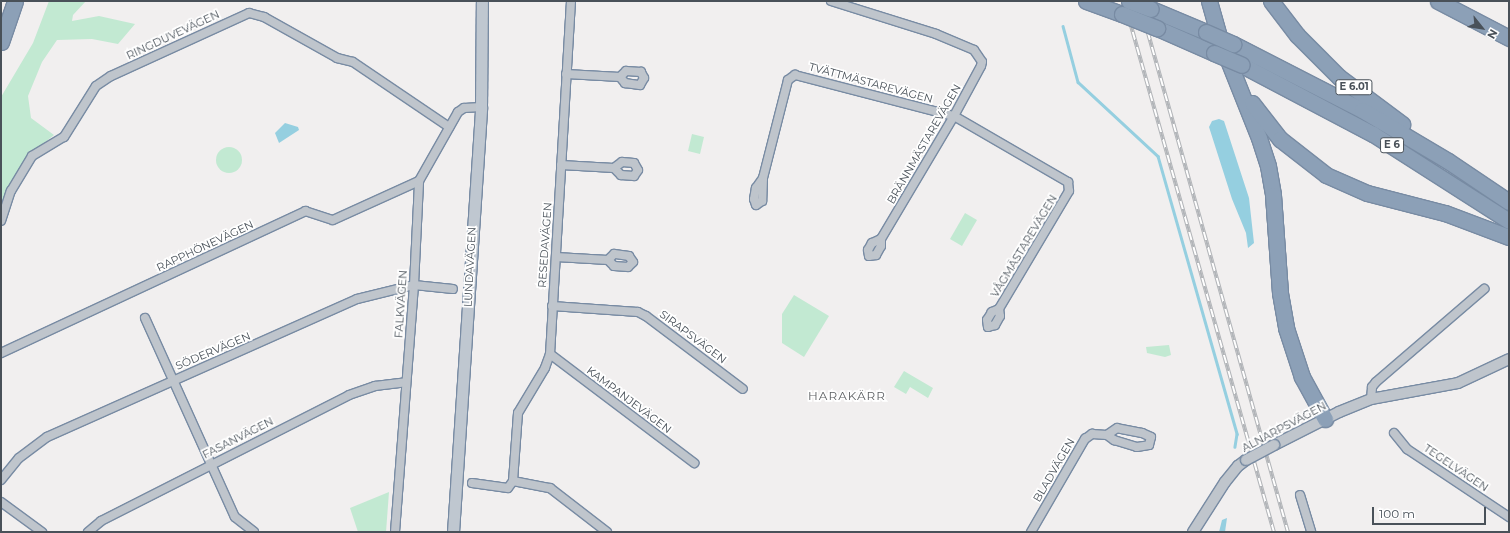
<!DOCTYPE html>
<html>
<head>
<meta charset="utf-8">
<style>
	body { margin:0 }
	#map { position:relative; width:1510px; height:533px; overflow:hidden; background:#f1efef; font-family:Montserrat,sans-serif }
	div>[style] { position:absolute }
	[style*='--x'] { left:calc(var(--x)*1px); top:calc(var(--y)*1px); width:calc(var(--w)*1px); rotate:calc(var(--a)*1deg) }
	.green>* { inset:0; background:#c2e9d2 }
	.round { border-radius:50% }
	.water>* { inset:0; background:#95cfe0 }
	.stream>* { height:2.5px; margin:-1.25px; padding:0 1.25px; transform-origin:1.25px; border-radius:1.25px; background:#95cfe0 }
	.roads { filter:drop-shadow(1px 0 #788ba3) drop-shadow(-1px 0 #788ba3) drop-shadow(0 1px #788ba3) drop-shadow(0 -1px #788ba3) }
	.minor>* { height:8px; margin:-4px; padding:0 4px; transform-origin:4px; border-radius:4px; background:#bfc5cc }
	.tertiary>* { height:10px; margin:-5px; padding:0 5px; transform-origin:5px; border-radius:5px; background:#bfc5cc }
	.secondary>* { height:11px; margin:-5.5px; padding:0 5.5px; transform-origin:5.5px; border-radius:5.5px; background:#bfc7d0 }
	.motorway>* { height:15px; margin:-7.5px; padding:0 7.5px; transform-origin:7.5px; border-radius:7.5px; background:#8ca0b7 }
	.rail>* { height:4px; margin-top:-2px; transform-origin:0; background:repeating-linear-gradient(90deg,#fff 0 8px,#b1b4b8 0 16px); box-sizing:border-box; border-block:1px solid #b1b4b8 }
	.bridges { filter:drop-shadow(1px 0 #788ba3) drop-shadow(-1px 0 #788ba3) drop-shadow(0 1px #788ba3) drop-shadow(0 -1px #788ba3) }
	.tertiary-bridge>* { height:10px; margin:-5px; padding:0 5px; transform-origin:5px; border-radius:5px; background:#bfc5cc }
	.motorway-bridge>* { height:15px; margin:-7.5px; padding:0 7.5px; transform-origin:7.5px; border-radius:7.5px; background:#8ca0b7 }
	span { translate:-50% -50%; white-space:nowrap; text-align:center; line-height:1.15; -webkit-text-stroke:3.5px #fff; paint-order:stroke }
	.shield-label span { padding:1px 3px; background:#fff; border:1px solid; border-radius:3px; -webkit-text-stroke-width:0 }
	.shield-label { font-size:10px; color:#495159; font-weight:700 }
	.street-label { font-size:11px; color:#495159 }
	.neighbourhood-label { font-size:12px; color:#5c5f62; letter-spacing:1px }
	.frame { position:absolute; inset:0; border:2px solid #495159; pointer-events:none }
	.north { position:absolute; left:1462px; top:8px; width:40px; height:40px; -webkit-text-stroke:3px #fff; paint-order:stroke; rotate:120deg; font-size:11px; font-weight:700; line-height:16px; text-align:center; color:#495159 }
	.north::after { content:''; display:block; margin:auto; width:14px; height:18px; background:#495159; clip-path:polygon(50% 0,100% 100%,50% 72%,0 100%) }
	.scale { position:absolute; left:1372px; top:507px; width:114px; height:18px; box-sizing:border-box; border:2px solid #495159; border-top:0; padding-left:5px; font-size:12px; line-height:14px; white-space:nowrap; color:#495159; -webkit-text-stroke:3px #fff; paint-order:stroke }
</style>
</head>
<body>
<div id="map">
	<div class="green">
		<div style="clip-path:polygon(49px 1px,86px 1px,73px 15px,72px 21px,99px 16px,135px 24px,118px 44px,92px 39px,57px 40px,42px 62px,28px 96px,31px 118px,54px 135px,28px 156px,1px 216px,1px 97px,33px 43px)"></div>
		<div style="clip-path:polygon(692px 134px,704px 137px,700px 154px,688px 151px)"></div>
		<div class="round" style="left:216px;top:147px;width:26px;height:26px"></div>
		<div style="clip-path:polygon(965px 213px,977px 220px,962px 246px,950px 239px)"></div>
		<div style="clip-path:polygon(794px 295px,829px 316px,804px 357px,782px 343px,782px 314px)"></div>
		<div style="clip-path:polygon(1169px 345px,1171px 355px,1165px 357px,1147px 353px,1146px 347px)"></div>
		<div style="clip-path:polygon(904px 371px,933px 388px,928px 398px,910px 387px,906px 394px,894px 387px)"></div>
		<div style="clip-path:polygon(389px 492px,386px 532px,358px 532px,350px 508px)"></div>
	</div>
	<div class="water">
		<div style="clip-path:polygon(1219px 119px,1224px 121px,1249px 198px,1254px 243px,1248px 248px,1246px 233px,1232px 199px,1209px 127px,1212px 121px)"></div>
		<div style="clip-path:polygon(285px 123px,298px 127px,299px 130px,279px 143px,275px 133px)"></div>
		<div style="clip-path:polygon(1227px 518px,1225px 532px,1219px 532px,1222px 520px)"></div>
	</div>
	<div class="stream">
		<div style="--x:1063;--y:26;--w:58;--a:75"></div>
		<div style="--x:1078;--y:82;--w:109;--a:42.8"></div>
		<div style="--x:1158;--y:156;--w:289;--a:74.1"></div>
		<div style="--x:1237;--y:434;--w:13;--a:99"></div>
	</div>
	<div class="roads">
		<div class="minor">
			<div style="--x:571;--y:1;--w:354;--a:93.4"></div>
			<div style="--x:550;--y:354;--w:15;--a:110"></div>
			<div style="--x:545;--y:368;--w:52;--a:121"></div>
			<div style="--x:518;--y:413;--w:68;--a:94.2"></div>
			<div style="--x:513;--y:481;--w:38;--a:11"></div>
			<div style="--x:550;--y:488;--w:72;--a:37.7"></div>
			<div style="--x:831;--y:1;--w:110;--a:17.4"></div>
			<div style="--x:936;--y:34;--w:41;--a:22.8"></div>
			<div style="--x:974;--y:50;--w:14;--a:56"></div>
			<div style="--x:982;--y:62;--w:4;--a:104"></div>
			<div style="--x:981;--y:66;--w:57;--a:118.4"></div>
			<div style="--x:954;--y:116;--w:143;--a:120.7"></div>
			<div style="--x:881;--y:239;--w:10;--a:156"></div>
			<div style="--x:872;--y:243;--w:8;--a:120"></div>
			<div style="--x:868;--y:250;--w:6;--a:81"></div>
			<div style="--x:869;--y:256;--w:7;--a:-8"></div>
			<div style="--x:876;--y:255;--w:10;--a:-61"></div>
			<div style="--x:881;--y:246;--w:7;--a:-90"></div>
			<div style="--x:566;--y:74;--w:54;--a:3.2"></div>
			<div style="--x:620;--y:77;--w:8;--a:50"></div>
			<div style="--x:625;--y:83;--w:15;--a:8"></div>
			<div style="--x:640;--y:85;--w:8;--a:-60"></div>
			<div style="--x:644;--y:78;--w:7;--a:-117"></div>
			<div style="--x:641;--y:72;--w:15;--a:-176"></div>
			<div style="--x:626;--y:71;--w:8;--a:135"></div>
			<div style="--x:561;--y:165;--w:53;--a:3.2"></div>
			<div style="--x:614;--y:168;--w:10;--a:45"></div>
			<div style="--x:621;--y:175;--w:13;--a:4"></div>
			<div style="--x:634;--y:176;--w:7;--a:-56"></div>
			<div style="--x:638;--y:170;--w:8;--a:-120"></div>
			<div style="--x:634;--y:163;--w:12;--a:-175"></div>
			<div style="--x:622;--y:162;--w:10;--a:143"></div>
			<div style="--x:763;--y:178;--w:23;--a:92"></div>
			<div style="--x:762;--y:201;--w:7;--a:146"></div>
			<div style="--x:756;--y:205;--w:6;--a:-108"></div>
			<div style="--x:754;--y:199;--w:11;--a:-80"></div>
			<div style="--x:756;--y:188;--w:12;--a:-55"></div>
			<div style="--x:763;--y:178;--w:101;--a:-75.7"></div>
			<div style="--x:788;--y:80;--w:9;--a:-36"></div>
			<div style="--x:795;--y:75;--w:164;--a:14.5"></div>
			<div style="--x:954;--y:116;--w:132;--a:30.1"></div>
			<div style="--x:1068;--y:182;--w:9;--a:84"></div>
			<div style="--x:1069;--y:191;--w:137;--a:120.7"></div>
			<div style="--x:999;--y:309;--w:8;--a:157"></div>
			<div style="--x:992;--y:312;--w:9;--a:122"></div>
			<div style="--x:987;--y:320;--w:7;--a:82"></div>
			<div style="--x:988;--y:327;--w:7;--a:-16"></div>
			<div style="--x:995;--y:325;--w:10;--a:-61"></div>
			<div style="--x:1000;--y:316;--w:7;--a:-98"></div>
			<div style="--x:1;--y:221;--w:32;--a:-72"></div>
			<div style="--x:11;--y:191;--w:41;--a:-59"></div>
			<div style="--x:32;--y:156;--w:37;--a:-31"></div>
			<div style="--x:64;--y:137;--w:60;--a:-57.9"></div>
			<div style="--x:96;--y:86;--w:18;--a:-34"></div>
			<div style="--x:111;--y:76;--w:152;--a:-24.5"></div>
			<div style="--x:249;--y:13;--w:16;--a:15"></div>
			<div style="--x:264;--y:17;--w:84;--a:29.3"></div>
			<div style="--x:337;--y:58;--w:16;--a:14"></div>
			<div style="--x:353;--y:62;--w:116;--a:34.1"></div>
			<div style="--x:556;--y:257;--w:52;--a:3.3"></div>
			<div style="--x:608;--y:260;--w:8;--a:45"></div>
			<div style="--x:614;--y:266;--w:14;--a:4"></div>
			<div style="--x:628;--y:267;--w:7;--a:-45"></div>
			<div style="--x:633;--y:262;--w:7;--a:-124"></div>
			<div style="--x:629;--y:256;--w:15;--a:-172"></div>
			<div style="--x:614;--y:254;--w:8;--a:135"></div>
			<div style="--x:552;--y:306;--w:86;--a:4"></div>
			<div style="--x:638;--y:312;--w:9;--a:27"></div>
			<div style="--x:646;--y:316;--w:121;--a:37"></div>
			<div style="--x:145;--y:318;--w:218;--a:65.7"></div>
			<div style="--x:235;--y:517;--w:24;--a:38"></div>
			<div style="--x:1;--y:353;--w:336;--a:-25"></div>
			<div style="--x:305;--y:211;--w:29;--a:18"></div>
			<div style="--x:333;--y:220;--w:94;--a:-24.4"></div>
			<div style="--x:550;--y:354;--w:181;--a:37.1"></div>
			<div style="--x:1371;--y:399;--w:12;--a:-85"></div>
			<div style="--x:1372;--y:387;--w:6;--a:-51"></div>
			<div style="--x:1376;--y:382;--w:143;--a:-40.7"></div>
			<div style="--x:1394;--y:433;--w:21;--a:51"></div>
			<div style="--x:1407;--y:449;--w:123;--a:33.7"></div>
			<div style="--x:1;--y:480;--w:28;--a:-51"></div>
			<div style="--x:19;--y:458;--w:35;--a:-37"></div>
			<div style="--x:47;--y:437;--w:339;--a:-24"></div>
			<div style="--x:357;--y:299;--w:59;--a:-13.8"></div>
			<div style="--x:414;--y:285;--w:39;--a:6"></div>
			<div style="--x:472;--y:483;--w:36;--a:8"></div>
			<div style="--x:508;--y:488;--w:9;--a:-54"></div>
			<div style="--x:1300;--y:495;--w:39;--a:73"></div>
			<div style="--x:1;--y:502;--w:51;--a:36.2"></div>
			<div style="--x:88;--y:532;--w:17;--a:-40"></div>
			<div style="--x:101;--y:521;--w:278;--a:-26.9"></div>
			<div style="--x:349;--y:395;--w:28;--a:-19"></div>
			<div style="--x:375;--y:386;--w:31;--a:-7"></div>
			<div style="--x:395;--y:532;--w:248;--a:-85.6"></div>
			<div style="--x:414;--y:285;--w:104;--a:-87.2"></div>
			<div style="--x:419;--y:181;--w:79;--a:-60.5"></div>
			<div style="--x:458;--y:112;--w:7;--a:-34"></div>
			<div style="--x:464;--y:108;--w:17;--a:-3"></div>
			<div style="--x:1031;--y:532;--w:108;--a:-59.9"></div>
			<div style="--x:1085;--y:439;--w:9;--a:-36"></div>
			<div style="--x:1092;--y:434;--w:15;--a:4"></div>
			<div style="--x:1107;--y:435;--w:9;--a:36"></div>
			<div style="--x:1114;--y:440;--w:24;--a:17"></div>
			<div style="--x:1137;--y:447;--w:12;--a:-9"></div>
			<div style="--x:1149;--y:445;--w:8;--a:-76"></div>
			<div style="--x:1151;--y:437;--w:10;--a:-156"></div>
			<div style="--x:1142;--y:433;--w:25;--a:-169"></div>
			<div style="--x:1117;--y:428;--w:12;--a:145"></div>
		</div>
		<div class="tertiary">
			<div style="--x:1274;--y:445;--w:73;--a:-26.9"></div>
			<div style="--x:1339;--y:412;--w:35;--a:-22"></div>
			<div style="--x:1371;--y:399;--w:88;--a:-10.4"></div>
			<div style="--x:1458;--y:383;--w:56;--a:-25.2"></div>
			<div style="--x:1193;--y:532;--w:59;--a:-57.4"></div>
			<div style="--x:1225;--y:482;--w:21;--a:-51"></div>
			<div style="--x:1238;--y:466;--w:10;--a:-37"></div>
		</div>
		<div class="secondary">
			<div style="--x:453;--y:532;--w:426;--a:-86.2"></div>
			<div style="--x:481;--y:107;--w:106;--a:-89.5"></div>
		</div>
		<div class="motorway">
			<div style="--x:1086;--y:1;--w:38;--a:20"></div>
			<div style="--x:1209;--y:1;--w:41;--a:74.2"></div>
			<div style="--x:1220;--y:40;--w:105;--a:68.3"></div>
			<div style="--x:1259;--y:138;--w:29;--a:72"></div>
			<div style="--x:1268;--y:166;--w:29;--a:80"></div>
			<div style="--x:1273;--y:195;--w:98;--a:85.9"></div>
			<div style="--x:1280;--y:293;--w:36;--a:80"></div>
			<div style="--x:1286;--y:328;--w:52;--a:71.9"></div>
			<div style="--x:1302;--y:377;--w:48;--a:61.3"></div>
			<div style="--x:1271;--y:1;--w:43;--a:52.6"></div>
			<div style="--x:1297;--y:35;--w:59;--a:45"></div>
			<div style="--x:1339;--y:77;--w:79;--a:36.7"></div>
			<div style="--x:1438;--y:1;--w:80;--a:27.5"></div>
			<div style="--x:1151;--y:9;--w:60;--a:22.7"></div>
			<div style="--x:1157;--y:28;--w:62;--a:23.7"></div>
			<div style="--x:1;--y:42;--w:43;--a:-71.1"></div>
			<div style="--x:1233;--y:44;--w:145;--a:27.1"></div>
			<div style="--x:1362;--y:110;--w:100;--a:30.7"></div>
			<div style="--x:1448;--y:161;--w:73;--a:33.9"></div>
			<div style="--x:1242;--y:65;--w:148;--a:27.8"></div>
			<div style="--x:1373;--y:134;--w:161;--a:32.6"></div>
			<div style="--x:1252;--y:103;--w:46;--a:52.1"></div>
			<div style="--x:1280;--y:139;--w:58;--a:38"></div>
			<div style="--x:1326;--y:175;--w:45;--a:23.7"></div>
			<div style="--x:1367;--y:193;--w:81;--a:14.4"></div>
			<div style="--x:1445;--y:213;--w:68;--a:20.6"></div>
		</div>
	</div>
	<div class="rail">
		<div style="--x:1124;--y:1;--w:552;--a:74.23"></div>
		<div style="--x:1139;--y:1;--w:552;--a:74.33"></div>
	</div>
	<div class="bridges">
		<div class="tertiary-bridge">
			<div style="--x:1246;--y:460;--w:32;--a:-28"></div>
		</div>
		<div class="motorway-bridge">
			<div style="--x:1129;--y:1;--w:23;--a:20"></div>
			<div style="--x:1122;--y:14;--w:38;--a:22"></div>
			<div style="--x:1206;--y:32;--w:30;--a:24"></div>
			<div style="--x:1214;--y:53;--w:30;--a:23"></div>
		</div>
	</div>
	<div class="shield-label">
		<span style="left:1354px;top:87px">E 6.01</span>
		<span style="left:1392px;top:145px">E 6</span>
	</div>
	<div class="street-label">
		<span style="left:173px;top:35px;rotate:-25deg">RINGDUVEVÄGEN</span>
		<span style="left:871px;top:83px;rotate:15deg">TVÄTTMÄSTAREVÄGEN</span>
		<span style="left:924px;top:144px;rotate:-60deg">BRÄNNMÄSTAREVÄGEN</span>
		<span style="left:545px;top:245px;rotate:-86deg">RESEDAVÄGEN</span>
		<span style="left:205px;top:246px;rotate:-25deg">RAPPHÖNEVÄGEN</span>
		<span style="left:1024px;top:246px;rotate:-59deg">VÅGMÄSTAREVÄGEN</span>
		<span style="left:470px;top:267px;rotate:-87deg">LUNDAVÄGEN</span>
		<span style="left:401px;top:304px;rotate:-86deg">FALKVÄGEN</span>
		<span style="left:693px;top:337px;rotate:37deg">SIRAPSVÄGEN</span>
		<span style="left:213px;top:351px;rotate:-23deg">SÖDERVÄGEN</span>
		<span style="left:629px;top:400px;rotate:37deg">KAMPANJEVÄGEN</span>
		<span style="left:1284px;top:427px;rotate:-28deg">ALNARPSVÄGEN</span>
		<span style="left:238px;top:438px;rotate:-27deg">FASANVÄGEN</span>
		<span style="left:1456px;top:468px;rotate:34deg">TEGELVÄGEN</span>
		<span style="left:1054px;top:470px;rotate:-60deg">BLADVÄGEN</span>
	</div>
	<div class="neighbourhood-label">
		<span style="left:847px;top:396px">HARAKÄRR</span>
	</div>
	<div class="frame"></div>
	<div class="north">N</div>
	<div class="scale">100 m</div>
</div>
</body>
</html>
